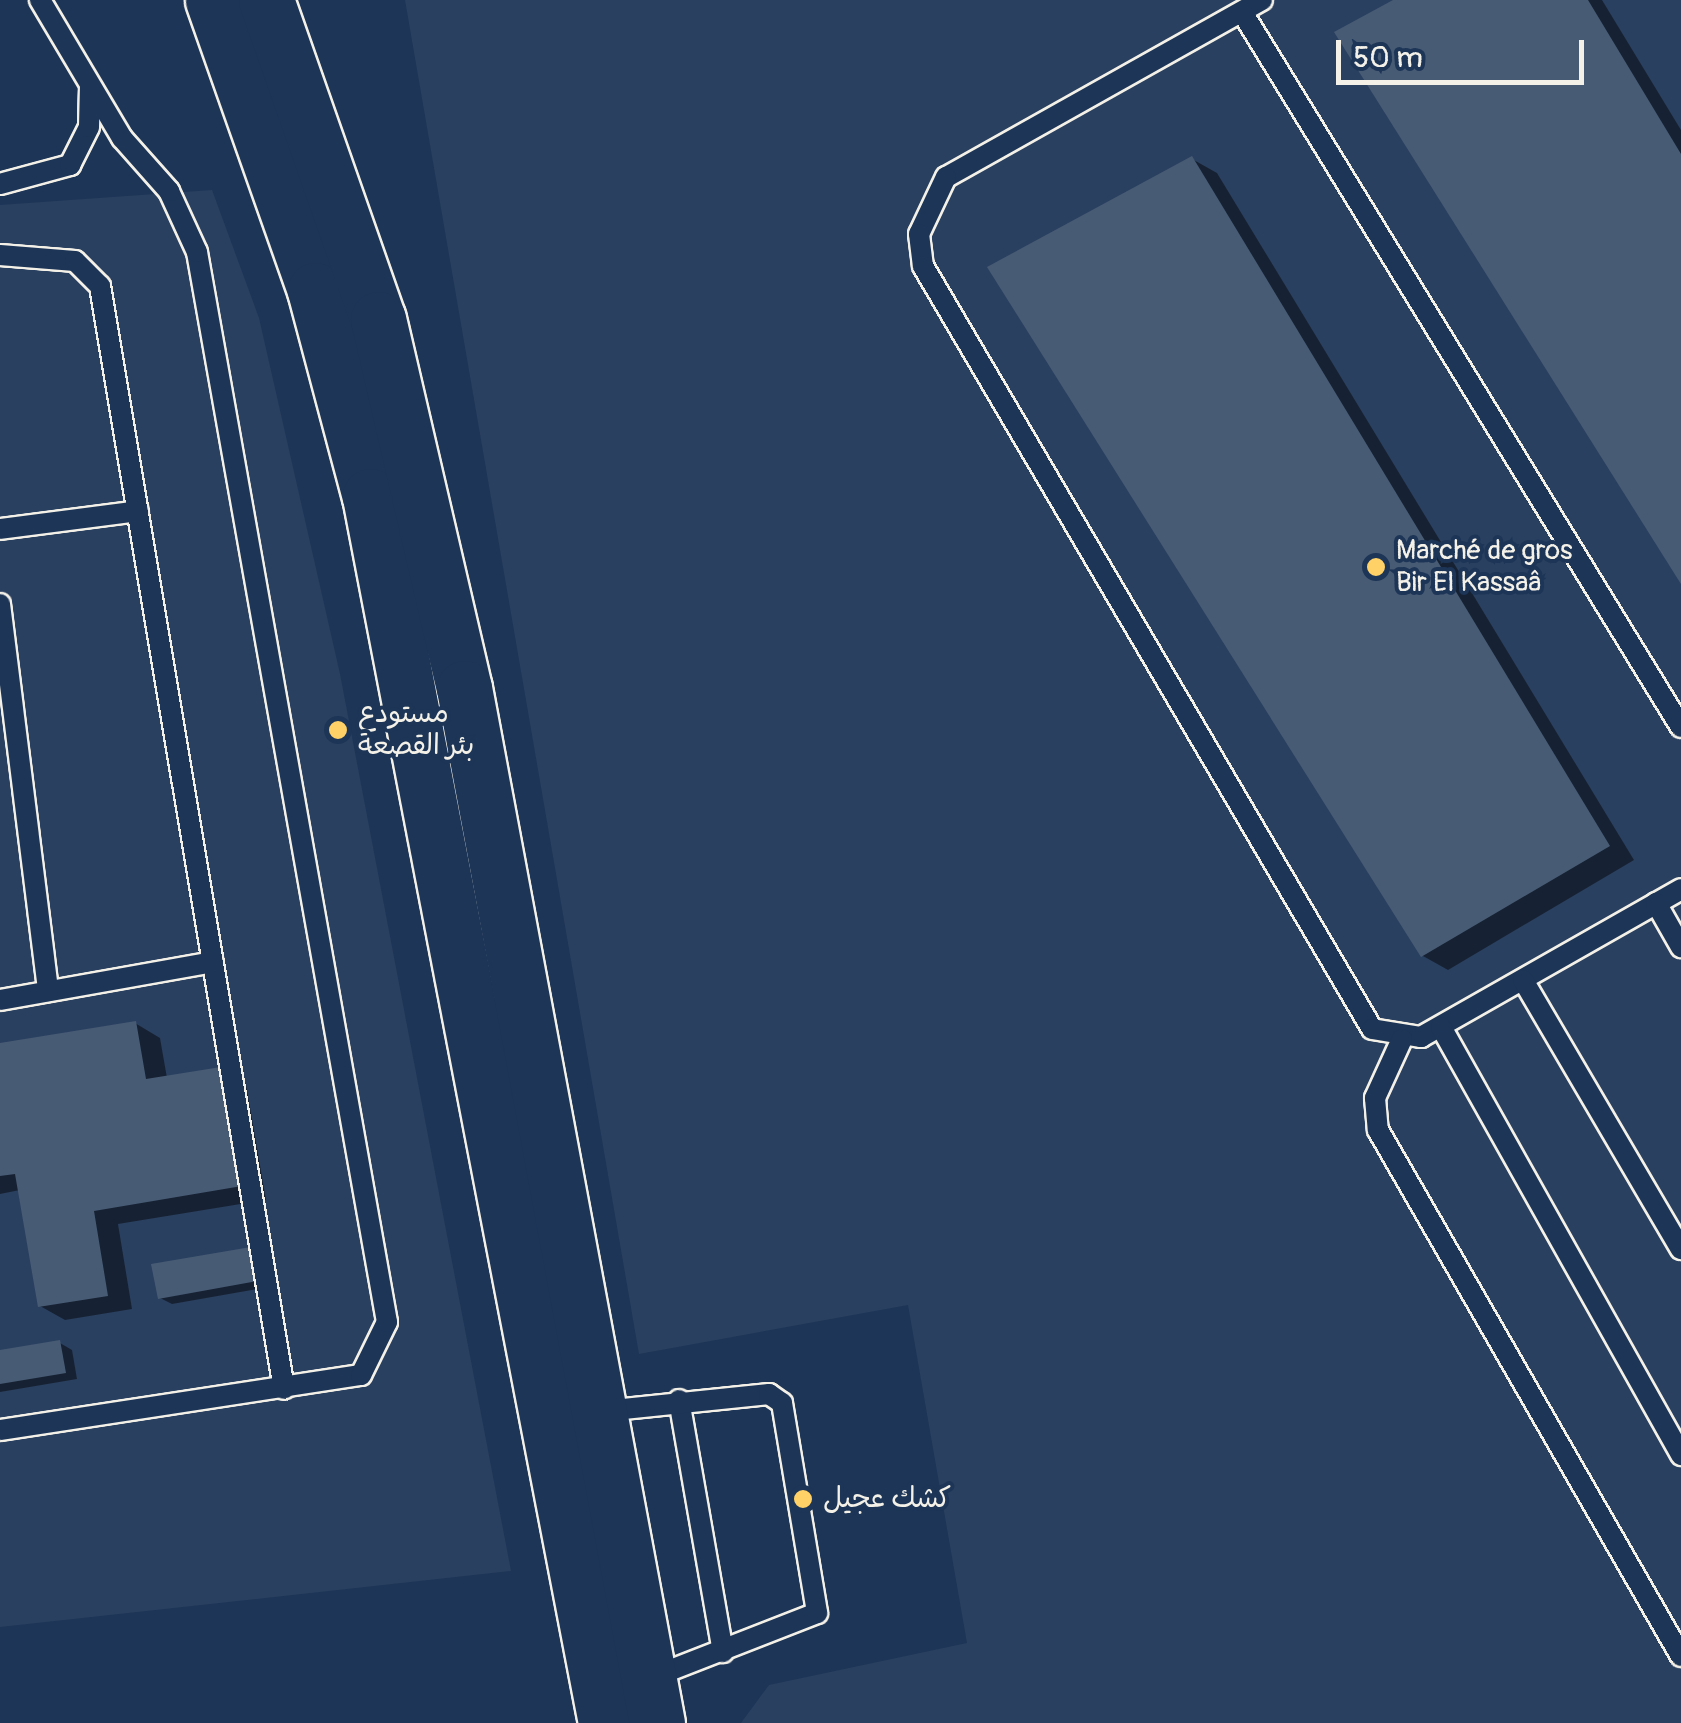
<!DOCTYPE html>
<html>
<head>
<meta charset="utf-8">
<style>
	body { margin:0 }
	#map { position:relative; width:1681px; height:1723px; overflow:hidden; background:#1d3557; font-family:Pangolin,"Playpen Sans Arabic",sans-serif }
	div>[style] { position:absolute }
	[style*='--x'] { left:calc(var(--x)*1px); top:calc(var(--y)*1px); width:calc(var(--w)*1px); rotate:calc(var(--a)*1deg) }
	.built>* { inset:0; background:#2a4060 }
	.shadow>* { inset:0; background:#0007 }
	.building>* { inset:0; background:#485b74 }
	.roads { filter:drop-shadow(2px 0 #f4f1e8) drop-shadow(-2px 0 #f4f1e8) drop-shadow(0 2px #f4f1e8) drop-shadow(0 -2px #f4f1e8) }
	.service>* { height:20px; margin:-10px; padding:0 10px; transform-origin:10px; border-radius:10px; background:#1d3557 }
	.secondary>* { height:55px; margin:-27.5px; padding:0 27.5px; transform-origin:27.5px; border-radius:27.5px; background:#1d3557 }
	.dots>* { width:28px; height:28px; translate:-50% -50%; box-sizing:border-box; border:5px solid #1d3557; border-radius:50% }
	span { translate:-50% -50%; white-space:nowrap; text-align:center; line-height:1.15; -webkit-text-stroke:8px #1d3557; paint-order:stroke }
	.poi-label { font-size:28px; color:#f4f1e8 }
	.left { translate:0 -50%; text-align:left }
	.scale { position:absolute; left:1336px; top:40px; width:248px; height:45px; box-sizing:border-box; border:5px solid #f4f1e8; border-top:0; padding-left:12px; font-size:30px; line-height:35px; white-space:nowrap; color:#f4f1e8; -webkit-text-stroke:8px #1d3557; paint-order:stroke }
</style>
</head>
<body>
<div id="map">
	<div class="built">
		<div style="clip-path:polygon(405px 0,1681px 0,1681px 1723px,741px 1723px,769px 1685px,967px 1643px,908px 1305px,639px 1354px)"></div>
		<div style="clip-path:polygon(212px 190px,259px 318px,340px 674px,511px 1571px,0 1627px,0 205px)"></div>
	</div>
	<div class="shadow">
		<div style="clip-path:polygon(1398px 0,1602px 0,1681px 130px,1681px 579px)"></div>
		<div style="clip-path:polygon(1192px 159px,1217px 173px,1634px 860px,1448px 970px,1423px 956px)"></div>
		<div style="clip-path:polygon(135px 1023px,160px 1038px,167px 1078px,221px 1069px,246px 1084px,266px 1200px,118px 1224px,132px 1309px,65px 1320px,40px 1306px,20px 1190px,0 1194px,0 1046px)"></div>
		<div style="clip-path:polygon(251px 1249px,268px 1287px,172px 1304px,160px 1298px)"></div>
		<div style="clip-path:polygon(60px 1343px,72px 1350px,77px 1379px,0 1392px,0 1353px)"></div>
	</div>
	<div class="building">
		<div style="clip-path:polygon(1393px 0,1588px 0,1681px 154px,1681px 584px,1334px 32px)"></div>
		<div style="clip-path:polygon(1192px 156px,1610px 846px,1421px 957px,987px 267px)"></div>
		<div style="clip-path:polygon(136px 1021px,146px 1079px,221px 1067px,242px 1186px,94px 1211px,108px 1296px,38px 1307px,15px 1174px,0 1176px,0 1043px)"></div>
		<div style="clip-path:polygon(251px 1247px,257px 1281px,158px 1299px,151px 1264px)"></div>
		<div style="clip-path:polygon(60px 1340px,66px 1373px,0 1384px,0 1350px)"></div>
	</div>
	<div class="roads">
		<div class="service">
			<div style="--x:1262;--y:0;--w:362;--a:150.7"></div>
			<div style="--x:946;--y:177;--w:63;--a:115.3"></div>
			<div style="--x:919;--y:234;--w:32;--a:83"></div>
			<div style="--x:923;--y:266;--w:885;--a:59.52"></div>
			<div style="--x:1372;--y:1029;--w:50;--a:9.3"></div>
			<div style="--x:1421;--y:1037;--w:299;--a:-29.6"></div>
			<div style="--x:1242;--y:12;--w:839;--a:58.45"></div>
			<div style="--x:0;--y:184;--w:73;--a:-15.2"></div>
			<div style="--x:70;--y:165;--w:42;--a:-63.4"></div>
			<div style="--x:89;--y:127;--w:41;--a:-88.6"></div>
			<div style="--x:0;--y:255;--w:75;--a:4.6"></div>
			<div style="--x:75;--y:261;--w:35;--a:45"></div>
			<div style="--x:100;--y:286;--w:1118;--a:80.53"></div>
			<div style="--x:0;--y:529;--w:139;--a:-7.4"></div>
			<div style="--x:0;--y:604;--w:390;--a:82.9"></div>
			<div style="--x:1656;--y:903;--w:51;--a:60.4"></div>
			<div style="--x:1523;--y:980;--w:312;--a:59.6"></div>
			<div style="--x:0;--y:1000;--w:216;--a:-10.1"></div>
			<div style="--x:1441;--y:1027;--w:491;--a:60.7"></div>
			<div style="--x:1402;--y:1039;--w:65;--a:114.6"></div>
			<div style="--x:1375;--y:1098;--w:32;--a:85"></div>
			<div style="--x:1378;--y:1130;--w:607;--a:60.06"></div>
			<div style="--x:679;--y:1400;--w:256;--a:80.1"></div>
			<div style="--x:604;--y:1411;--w:166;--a:-5.9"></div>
			<div style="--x:769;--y:1394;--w:16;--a:35"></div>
			<div style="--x:782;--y:1403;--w:213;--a:80.5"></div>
			<div style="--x:817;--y:1613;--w:176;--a:158.7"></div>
			<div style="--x:0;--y:1430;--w:365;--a:-8.7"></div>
			<div style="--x:361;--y:1375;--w:59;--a:-63.9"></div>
			<div style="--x:387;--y:1322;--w:1087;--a:-100.07"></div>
			<div style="--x:197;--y:252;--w:67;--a:-114.7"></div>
			<div style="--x:169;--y:191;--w:71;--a:-131.6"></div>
			<div style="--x:122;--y:138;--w:161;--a:-120.7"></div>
		</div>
		<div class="secondary">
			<div style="--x:213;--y:0;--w:307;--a:70.6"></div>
			<div style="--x:315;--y:290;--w:213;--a:75.1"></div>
			<div style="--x:370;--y:496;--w:1249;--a:79.11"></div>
			<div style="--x:266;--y:0;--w:338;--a:70.7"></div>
			<div style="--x:378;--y:319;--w:379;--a:76.9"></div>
			<div style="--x:464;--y:688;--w:1053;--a:79.44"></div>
		</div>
	</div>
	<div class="dots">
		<div style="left:1376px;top:567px;background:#ffd166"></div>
		<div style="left:338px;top:730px;background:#ffd166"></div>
		<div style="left:803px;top:1499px;background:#ffd166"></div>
	</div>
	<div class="poi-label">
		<span class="left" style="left:1396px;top:567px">Marché de gros<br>Bir El Kassaâ</span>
		<span class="left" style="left:358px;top:730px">مستودع<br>بئر القصعة</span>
		<span class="left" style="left:823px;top:1499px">كشك عجيل</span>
	</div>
	<div class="scale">50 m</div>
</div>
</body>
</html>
